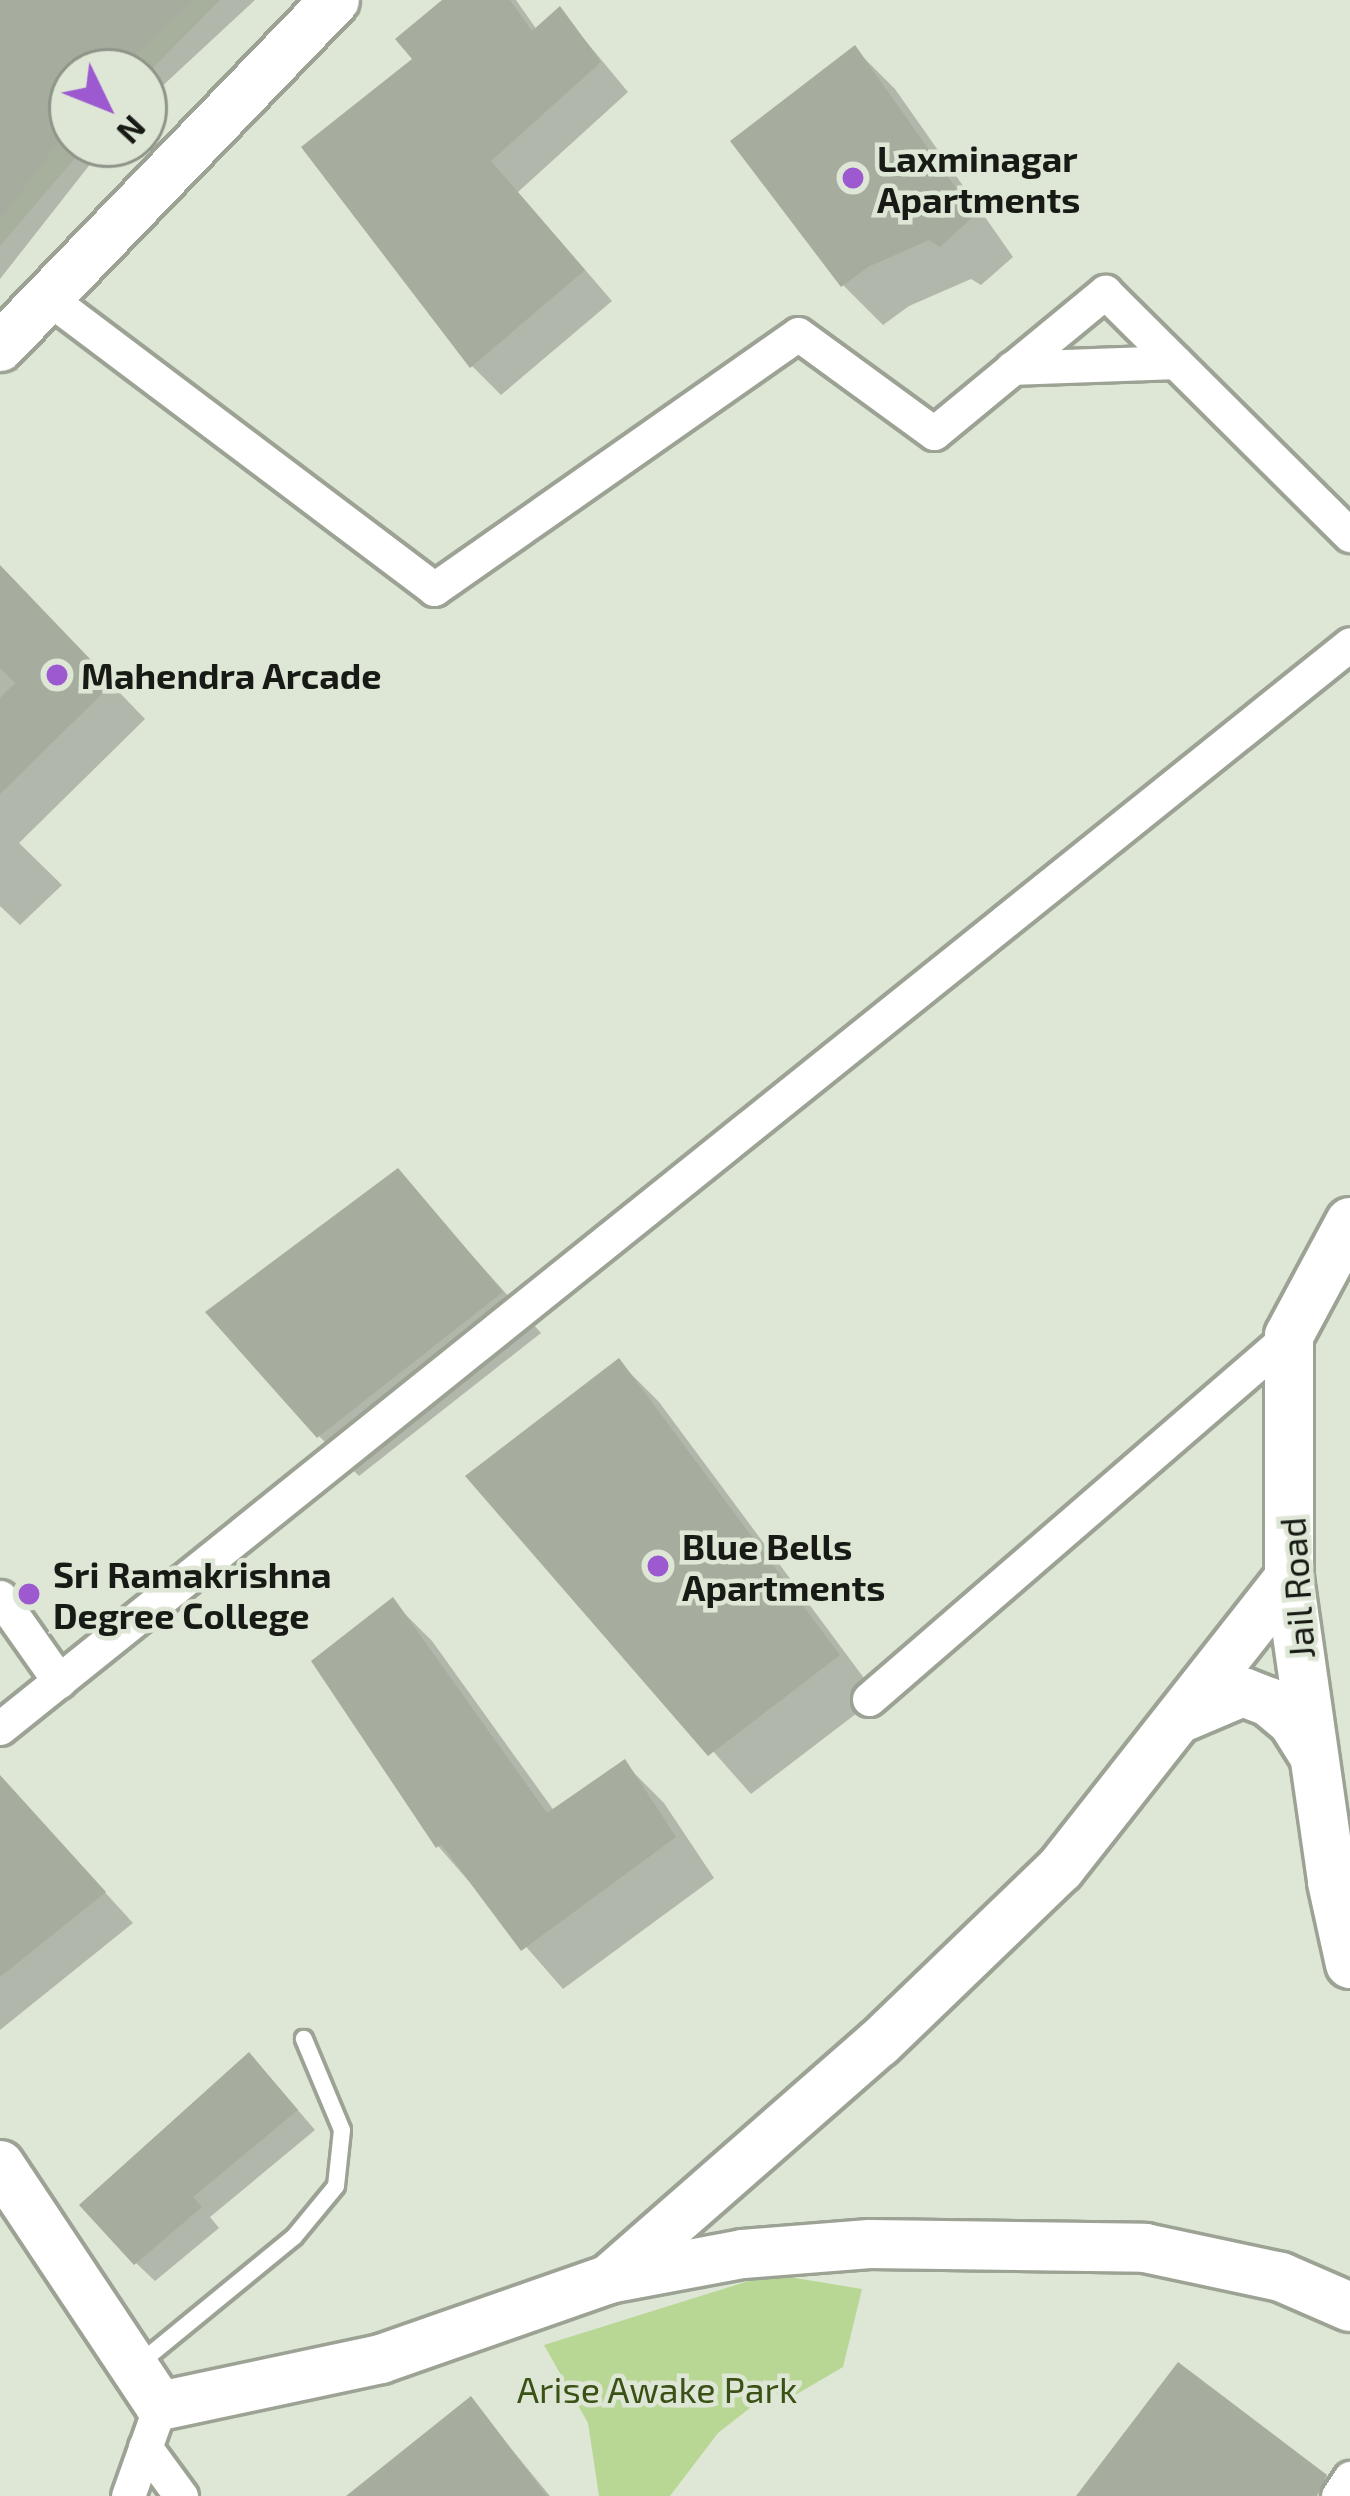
<!DOCTYPE html>
<html>
<head>
<meta charset="utf-8">
<style>
	body { margin:0 }
	#map { position:relative; width:1350px; height:2496px; overflow:hidden; background:#dee6d6; font-family:"Exo 2",sans-serif }
	div>[style] { position:absolute }
	[style*='--x'] { left:calc(var(--x)*1px); top:calc(var(--y)*1px); width:calc(var(--w)*1px); rotate:calc(var(--a)*1deg) }
	.built>* { inset:0; background:#d1dbc5 }
	.green>* { inset:0; background:#b8d794 }
	.shadow>* { inset:0; background:#0003 }
	.building>* { inset:0; background:#a6ad9e }
	.roads { filter:drop-shadow(3px 0 #9ca395) drop-shadow(-3px 0 #9ca395) drop-shadow(0 3px #9ca395) drop-shadow(0 -3px #9ca395) }
	.lane>* { height:16px; margin:-8px; padding:0 8px; transform-origin:8px; border-radius:8px; background:#fff }
	.street>* { height:33px; margin:-16.5px; padding:0 16.5px; transform-origin:16.5px; border-radius:16.5px; background:#fff }
	.secondary>* { height:48px; margin:-24px; padding:0 24px; transform-origin:24px; border-radius:24px; background:#fff }
	.dots>* { width:33px; height:33px; translate:-50% -50%; box-sizing:border-box; border:6px solid #dee6d6; border-radius:50% }
	span { translate:-50% -50%; white-space:nowrap; text-align:center; line-height:1.15; -webkit-text-stroke:9px #dee6d6; paint-order:stroke }
	.poi-label { font-size:36px; color:#181b15; font-weight:700 }
	.left { translate:0 -50%; text-align:left }
	.street-label { font-size:36px; color:#181b15 }
	.park-label { font-size:36px; color:#3a5215 }
	.north { position:absolute; left:48px; top:48px; width:120px; height:120px; box-sizing:border-box; background:#dee6d6; border:3px solid #8f9589; border-radius:50%; rotate:133deg; font-size:33px; font-weight:700; line-height:48px; text-align:center; color:#181b15 }
	.north::after { content:''; display:block; margin:auto; width:42px; height:54px; background:#9d5ad0; clip-path:polygon(50% 0,100% 100%,50% 72%,0 100%) }
</style>
</head>
<body>
<div id="map">
	<div class="built">
		<div style="clip-path:polygon(0 0,220px 0,144px 77px,144px 72px,72px 72px,72px 144px,87px 144px,0 246px)"></div>
	</div>
	<div class="green">
		<div style="clip-path:polygon(771px 2274px,862px 2289px,843px 2367px,785px 2401px,773px 2390px,718px 2433px,670px 2496px,599px 2496px,588px 2423px,544px 2345px)"></div>
	</div>
	<div class="shadow">
		<div style="clip-path:polygon(0 0,255px 0,144px 103px,144px 72px,72px 72px,72px 144px,106px 144px,0 279px)"></div>
		<div style="clip-path:polygon(447px 0,516px 0,537px 30px,560px 10px,628px 92px,518px 192px,612px 301px,501px 395px,472px 366px,417px 59px)"></div>
		<div style="clip-path:polygon(855px 49px,895px 89px,1013px 257px,981px 285px,971px 279px,909px 306px,883px 325px,843px 285px)"></div>
		<div style="clip-path:polygon(0 568px,145px 719px,19px 843px,62px 885px,20px 925px,0 906px)"></div>
		<div style="clip-path:polygon(398px 1172px,541px 1333px,359px 1476px,319px 1436px)"></div>
		<div style="clip-path:polygon(619px 1362px,659px 1402px,878px 1697px,751px 1794px,470px 1477px)"></div>
		<div style="clip-path:polygon(392px 1601px,432px 1641px,555px 1812px,624px 1763px,664px 1803px,714px 1878px,563px 1989px,438px 1846px)"></div>
		<div style="clip-path:polygon(0 1795px,37px 1818px,133px 1923px,0 2030px)"></div>
		<div style="clip-path:polygon(267px 2074px,315px 2130px,210px 2217px,219px 2228px,155px 2281px,136px 2263px)"></div>
		<div style="clip-path:polygon(471px 2400px,550px 2496px,351px 2496px)"></div>
	</div>
	<div class="building">
		<div style="clip-path:polygon(0 0,195px 0,118px 72px,72px 72px,72px 124px,0 220px)"></div>
		<div style="clip-path:polygon(442px 0,510px 0,532px 31px,560px 6px,601px 62px,491px 161px,585px 270px,470px 368px,301px 147px,412px 59px,395px 39px)"></div>
		<div style="clip-path:polygon(855px 45px,975px 215px,940px 247px,929px 240px,868px 267px,841px 287px,730px 141px)"></div>
		<div style="clip-path:polygon(0 565px,113px 683px,0 794px,0 698px,15px 683px,0 668px)"></div>
		<div style="clip-path:polygon(398px 1168px,503px 1292px,317px 1438px,205px 1312px)"></div>
		<div style="clip-path:polygon(619px 1358px,840px 1655px,708px 1756px,465px 1476px)"></div>
		<div style="clip-path:polygon(393px 1597px,547px 1813px,625px 1759px,676px 1837px,521px 1951px,441px 1844px,436px 1848px,311px 1661px)"></div>
		<div style="clip-path:polygon(0 1775px,106px 1892px,0 1977px)"></div>
		<div style="clip-path:polygon(249px 2052px,298px 2110px,193px 2197px,202px 2207px,134px 2265px,79px 2205px)"></div>
		<div style="clip-path:polygon(1178px 2362px,1327px 2475px,1317px 2496px,1076px 2496px)"></div>
		<div style="clip-path:polygon(471px 2396px,547px 2496px,346px 2496px)"></div>
	</div>
	<div class="roads">
		<div class="lane">
			<div style="--x:135;--y:2367;--w:205;--a:-39.3"></div>
			<div style="--x:294;--y:2237;--w:66;--a:-50.5"></div>
			<div style="--x:336;--y:2186;--w:56;--a:-83.9"></div>
			<div style="--x:342;--y:2130;--w:99;--a:-112.7"></div>
		</div>
		<div class="street">
			<div style="--x:47;--y:297;--w:485;--a:37"></div>
			<div style="--x:434;--y:589;--w:444;--a:-35"></div>
			<div style="--x:798;--y:334;--w:168;--a:36.1"></div>
			<div style="--x:934;--y:433;--w:222;--a:-39.5"></div>
			<div style="--x:1105;--y:292;--w:345;--a:44.8"></div>
			<div style="--x:1012;--y:368;--w:163;--a:-2.1"></div>
			<div style="--x:0;--y:1597;--w:103;--a:54.9"></div>
			<div style="--x:869;--y:1699;--w:555;--a:-40.84"></div>
			<div style="--x:0;--y:1728;--w:1731;--a:-38.76"></div>
			<div style="--x:145;--y:2447;--w:61;--a:53.7"></div>
			<div style="--x:128;--y:2496;--w:96;--a:-70.4"></div>
			<div style="--x:1338;--y:2496;--w:22;--a:-56"></div>
		</div>
		<div class="secondary">
			<div style="--x:0;--y:347;--w:482;--a:-46"></div>
			<div style="--x:1350;--y:1222;--w:129;--a:118.2"></div>
			<div style="--x:1289;--y:1336;--w:242;--a:90"></div>
			<div style="--x:1289;--y:1578;--w:307;--a:81.9"></div>
			<div style="--x:1332;--y:1882;--w:84;--a:77.6"></div>
			<div style="--x:1184;--y:1717;--w:64;--a:-23"></div>
			<div style="--x:1243;--y:1692;--w:28;--a:21"></div>
			<div style="--x:1269;--y:1702;--w:30;--a:40"></div>
			<div style="--x:1292;--y:1721;--w:36;--a:58"></div>
			<div style="--x:0;--y:2165;--w:289;--a:56.4"></div>
			<div style="--x:160;--y:2406;--w:226;--a:-12"></div>
			<div style="--x:381;--y:2359;--w:242;--a:-19.3"></div>
			<div style="--x:609;--y:2279;--w:359;--a:-41.2"></div>
			<div style="--x:879;--y:2043;--w:251;--a:-43.9"></div>
			<div style="--x:1060;--y:1869;--w:370;--a:-51.8"></div>
			<div style="--x:609;--y:2279;--w:136;--a:-10.6"></div>
			<div style="--x:743;--y:2254;--w:127;--a:-4.5"></div>
			<div style="--x:870;--y:2244;--w:275;--a:0.8"></div>
			<div style="--x:1145;--y:2248;--w:139;--a:12"></div>
			<div style="--x:1281;--y:2277;--w:75;--a:23.5"></div>
		</div>
	</div>
	<div class="dots">
		<div style="left:853px;top:178px;background:#9d5ad0"></div>
		<div style="left:57px;top:675px;background:#9d5ad0"></div>
		<div style="left:658px;top:1566px;background:#9d5ad0"></div>
		<div style="left:29px;top:1594px;background:#9d5ad0"></div>
	</div>
	<div class="poi-label">
		<span class="left" style="left:877px;top:178px">Laxminagar<br>Apartments</span>
		<span class="left" style="left:81px;top:675px">Mahendra Arcade</span>
		<span class="left" style="left:682px;top:1566px">Blue Bells<br>Apartments</span>
		<span class="left" style="left:53px;top:1594px">Sri Ramakrishna<br>Degree College</span>
	</div>
	<div class="street-label">
		<span style="left:1296px;top:1588px;rotate:-94deg">Jail Road</span>
	</div>
	<div class="park-label">
		<span style="left:657px;top:2389px">Arise Awake Park</span>
	</div>
	<div class="north">N</div>
</div>
</body>
</html>
